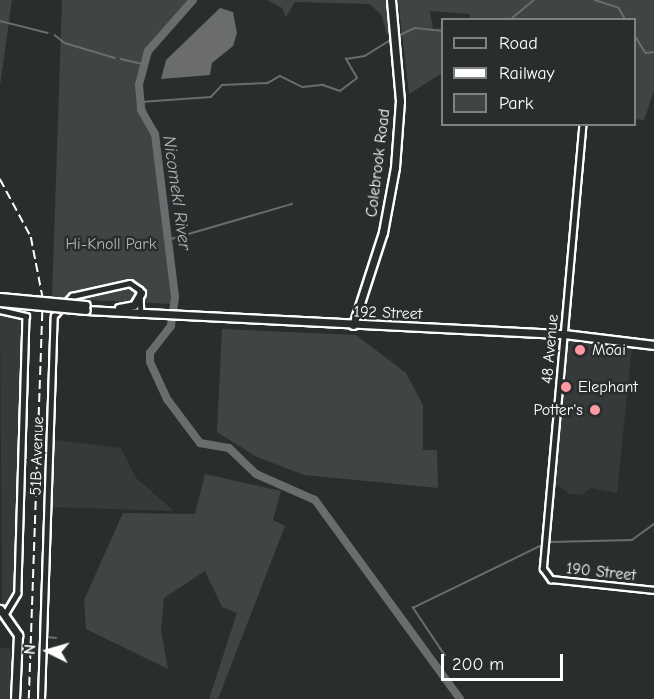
<!DOCTYPE html>
<html>
<head>
<meta charset="utf-8">
<style>
	body { margin:0 }
	#map { position:relative; width:654px; height:699px; overflow:hidden; background:#2a2d2e; font-family:"Comic Neue",sans-serif }
	div>[style] { position:absolute }
	[style*='--x'] { left:calc(var(--x)*1px); top:calc(var(--y)*1px); width:calc(var(--w)*1px); rotate:calc(var(--a)*1deg) }
	.built>* { inset:0; background:#373a3b }
	.green>* { inset:0; background:#414445 }
	.water>* { inset:0; background:#6a6c6d }
	.stream>* { height:1.5px; margin:-0.75px; padding:0 0.75px; transform-origin:0.75px; border-radius:0.75px; background:#6a6c6d }
	.river>* { height:8px; margin:-4px; padding:0 4px; transform-origin:4px; border-radius:4px; background:#6a6c6d }
	.roads { filter:drop-shadow(2px 0 #fff) drop-shadow(-2px 0 #fff) drop-shadow(0 2px #fff) drop-shadow(0 -2px #fff) }
	.street>* { height:4.5px; margin:-2.25px; padding:0 2.25px; transform-origin:2.25px; border-radius:2.25px; background:#2a2d2e }
	.secondary>* { height:7px; margin:-3.5px; padding:0 3.5px; transform-origin:3.5px; border-radius:3.5px; background:#2a2d2e }
	.rail>* { height:1.5px; margin-top:-0.75px; transform-origin:0; background:repeating-linear-gradient(90deg,#fff 0 9px,transparent 0 13.5px) }
	.bridges { filter:drop-shadow(2px 0 #fff) drop-shadow(-2px 0 #fff) drop-shadow(0 2px #fff) drop-shadow(0 -2px #fff) }
	.secondary-bridge>* { height:7px; margin:-3.5px; padding:0 3.5px; transform-origin:3.5px; border-radius:3.5px; background:#2a2d2e }
	.dots>* { width:16px; height:16px; translate:-50% -50%; box-sizing:border-box; border:3px solid #2a2d2e; border-radius:50% }
	span { translate:-50% -50%; white-space:nowrap; text-align:center; line-height:1.15; -webkit-text-stroke:5px #2a2d2e; paint-order:stroke }
	.street-label { font-size:16px; color:#fff }
	.park-label { font-size:16px; color:#b3b4b5 }
	.poi-label { font-size:16px; color:#fff }
	.left { translate:0 -50%; text-align:left }
	.right { translate:-100% -50%; text-align:right }
	.water-label { font-size:18px; color:#b4b6b6; font-style:italic }
	.legend { position:absolute; left:441px; top:18px; width:195px; height:108px; box-sizing:border-box; background:#2a2d2e; border:2px solid #7f8182; margin:0; padding:8px 10px; list-style:none; font-size:18px; color:#fff }
	.legend li { display:flex; align-items:center; gap:12px; height:30px }
	.legend b { width:30px; border:2px solid #7f8182 }
	.north { position:absolute; left:18px; top:621px; width:60px; height:60px; -webkit-text-stroke:4px #2a2d2e; paint-order:stroke; rotate:275deg; font-size:16px; font-weight:700; line-height:24px; text-align:center; color:#fff }
	.north::after { content:''; display:block; margin:auto; width:21px; height:27px; background:#fff; clip-path:polygon(50% 0,100% 100%,50% 72%,0 100%) }
	.scale { position:absolute; left:441px; top:654px; width:122px; height:27px; box-sizing:border-box; border:3px solid #fff; border-top:0; padding-left:8px; font-size:18px; line-height:21px; white-space:nowrap; color:#fff; -webkit-text-stroke:4px #2a2d2e; paint-order:stroke }
</style>
</head>
<body>
<div id="map">
	<div class="built">
		<div style="clip-path:polygon(0 313px,21px 315px,24px 320px,15px 594px,2px 606px)"></div>
		<div style="clip-path:polygon(568px 339px,632px 345px,617px 493px,591px 488px,582px 495px,570px 494px,556px 484px)"></div>
		<div style="clip-path:polygon(55px 440px,121px 448px,136px 478px,174px 511px,51px 507px)"></div>
		<div style="clip-path:polygon(0 647px,12px 649px,11px 699px,0 699px)"></div>
	</div>
	<div class="green">
		<div style="clip-path:polygon(0 0,12px 0,0 86px)"></div>
		<div style="clip-path:polygon(62px 0,192px 0,151px 51px,140px 79px,163px 194px,174px 284px,171px 304px,52px 298px)"></div>
		<div style="clip-path:polygon(267px 0,386px 0,389px 28px,387px 36px,382px 16px,370px 4px,295px 2px,286px 17px,282px 8px)"></div>
		<div style="clip-path:polygon(398px 0,654px 0,654px 91px,644px 120px,635px 119px,634px 20px,470px 20px,470px 14px,430px 11px,433px 29px,442px 28px,442px 73px,409px 94px)"></div>
		<div style="clip-path:polygon(222px 329px,356px 335px,406px 373px,423px 405px,423px 450px,437px 450px,438px 488px,304px 475px,257px 457px,217px 432px)"></div>
		<div style="clip-path:polygon(205px 474px,281px 491px,273px 520px,285px 526px,218px 699px,209px 699px,237px 613px,222px 607px,205px 571px,164px 598px,161px 630px,168px 669px,86px 629px,84px 600px,123px 513px,195px 514px)"></div>
	</div>
	<div class="water">
		<div style="clip-path:polygon(220px 8px,233px 12px,237px 33px,233px 46px,212px 63px,210px 75px,161px 79px,166px 60px)"></div>
	</div>
	<div class="stream">
		<div style="--x:595;--y:0;--w:25;--a:18"></div>
		<div style="--x:619;--y:8;--w:14;--a:60"></div>
		<div style="--x:510;--y:20;--w:31;--a:-40"></div>
		<div style="--x:0;--y:21;--w:49;--a:14"></div>
		<div style="--x:634;--y:34;--w:22;--a:58"></div>
		<div style="--x:646;--y:53;--w:8;--a:-7"></div>
		<div style="--x:55;--y:35;--w:13;--a:39"></div>
		<div style="--x:65;--y:43;--w:52;--a:16.7"></div>
		<div style="--x:398;--y:36;--w:19;--a:-25"></div>
		<div style="--x:415;--y:28;--w:27;--a:6"></div>
		<div style="--x:121;--y:59;--w:22;--a:13"></div>
		<div style="--x:141;--y:102;--w:70;--a:-4.1"></div>
		<div style="--x:211;--y:97;--w:16;--a:-47"></div>
		<div style="--x:222;--y:85;--w:46;--a:-2.5"></div>
		<div style="--x:268;--y:83;--w:14;--a:-30"></div>
		<div style="--x:280;--y:76;--w:25;--a:26"></div>
		<div style="--x:303;--y:87;--w:20;--a:-6"></div>
		<div style="--x:323;--y:85;--w:18;--a:19"></div>
		<div style="--x:340;--y:91;--w:21;--a:-37"></div>
		<div style="--x:357;--y:78;--w:22;--a:-120"></div>
		<div style="--x:346;--y:59;--w:19;--a:-9"></div>
		<div style="--x:365;--y:56;--w:31;--a:-32"></div>
		<div style="--x:168;--y:240;--w:129;--a:-16.2"></div>
		<div style="--x:550;--y:542;--w:82;--a:-1.4"></div>
		<div style="--x:632;--y:540;--w:27;--a:-36"></div>
		<div style="--x:47;--y:637;--w:9;--a:6"></div>
		<div style="--x:445;--y:656;--w:58;--a:-123.7"></div>
		<div style="--x:413;--y:608;--w:141;--a:-26"></div>
	</div>
	<div class="river">
		<div style="--x:193;--y:0;--w:68;--a:131.4"></div>
		<div style="--x:148;--y:51;--w:35;--a:105"></div>
		<div style="--x:139;--y:85;--w:25;--a:85"></div>
		<div style="--x:141;--y:110;--w:28;--a:60"></div>
		<div style="--x:155;--y:134;--w:164;--a:83"></div>
		<div style="--x:175;--y:297;--w:29;--a:98"></div>
		<div style="--x:171;--y:326;--w:34;--a:128"></div>
		<div style="--x:150;--y:353;--w:9;--a:90"></div>
		<div style="--x:150;--y:362;--w:41;--a:65.3"></div>
		<div style="--x:167;--y:399;--w:55;--a:53.1"></div>
		<div style="--x:200;--y:443;--w:29;--a:10"></div>
		<div style="--x:229;--y:448;--w:37;--a:44"></div>
		<div style="--x:256;--y:474;--w:64;--a:23.8"></div>
		<div style="--x:315;--y:500;--w:246;--a:53.9"></div>
	</div>
	<div class="roads">
		<div class="street">
			<div style="--x:583;--y:124;--w:446;--a:95.1"></div>
			<div style="--x:543;--y:568;--w:14;--a:54"></div>
			<div style="--x:551;--y:579;--w:104;--a:6.1"></div>
			<div style="--x:0;--y:310;--w:27;--a:13"></div>
			<div style="--x:26;--y:316;--w:277;--a:91.7"></div>
			<div style="--x:18;--y:593;--w:23;--a:121"></div>
			<div style="--x:41;--y:699;--w:383;--a:-88.1"></div>
			<div style="--x:54;--y:316;--w:27;--a:-48"></div>
			<div style="--x:72;--y:296;--w:59;--a:-12.6"></div>
			<div style="--x:130;--y:283;--w:12;--a:35"></div>
			<div style="--x:140;--y:290;--w:24;--a:88"></div>
		</div>
		<div class="secondary">
			<div style="--x:119;--y:308;--w:15;--a:-11"></div>
			<div style="--x:134;--y:305;--w:14;--a:-60"></div>
			<div style="--x:86;--y:310;--w:479;--a:2.9"></div>
			<div style="--x:564;--y:334;--w:91;--a:7"></div>
			<div style="--x:353;--y:325;--w:98;--a:-72.1"></div>
			<div style="--x:383;--y:232;--w:66;--a:-79.5"></div>
			<div style="--x:395;--y:167;--w:66;--a:-85.7"></div>
			<div style="--x:400;--y:101;--w:101;--a:-95.1"></div>
			<div style="--x:0;--y:609;--w:32;--a:55"></div>
			<div style="--x:18;--y:635;--w:64;--a:92.7"></div>
		</div>
	</div>
	<div class="rail">
		<div style="--x:0;--y:179;--w:66;--a:61.9"></div>
		<div style="--x:31;--y:237;--w:63;--a:79"></div>
		<div style="--x:43;--y:299;--w:400;--a:92"></div>
	</div>
	<div class="bridges">
		<div class="secondary-bridge">
			<div style="--x:0;--y:297;--w:86;--a:5.3"></div>
			<div style="--x:0;--y:302;--w:86;--a:5.3"></div>
		</div>
	</div>
	<div class="dots">
		<div style="left:580px;top:350px;background:#ff9aa2"></div>
		<div style="left:566px;top:387px;background:#ff9aa2"></div>
		<div style="left:595px;top:410px;background:#ff9aa2"></div>
	</div>
	<div class="street-label">
		<span style="left:378px;top:163px;rotate:-83deg">Colebrook Road</span>
		<span style="left:388px;top:313px;rotate:2deg">192 Street</span>
		<span style="left:550px;top:349px;rotate:-85deg">48 Avenue</span>
		<span style="left:37px;top:456px;rotate:-88deg">51B Avenue</span>
		<span style="left:601px;top:572px;rotate:6deg">190 Street</span>
	</div>
	<div class="park-label">
		<span style="left:111px;top:244px">Hi-Knoll Park</span>
	</div>
	<div class="poi-label">
		<span class="left" style="left:592px;top:350px">Moai</span>
		<span class="left" style="left:578px;top:387px">Elephant</span>
		<span class="right" style="left:583px;top:410px">Potter's</span>
	</div>
	<div class="water-label">
		<span style="left:176px;top:193px;rotate:82deg">Nicomekl River</span>
	</div>
	<ul class="legend">
	<li><b style="height:8px;background:#2a2d2e"></b>Road</li>
	<li><b style="height:8px;background:#fff"></b>Railway</li>
	<li><b style="height:16px;background:#414445"></b>Park</li>
	</ul>
	<div class="north">N</div>
	<div class="scale">200 m</div>
</div>
</body>
</html>
